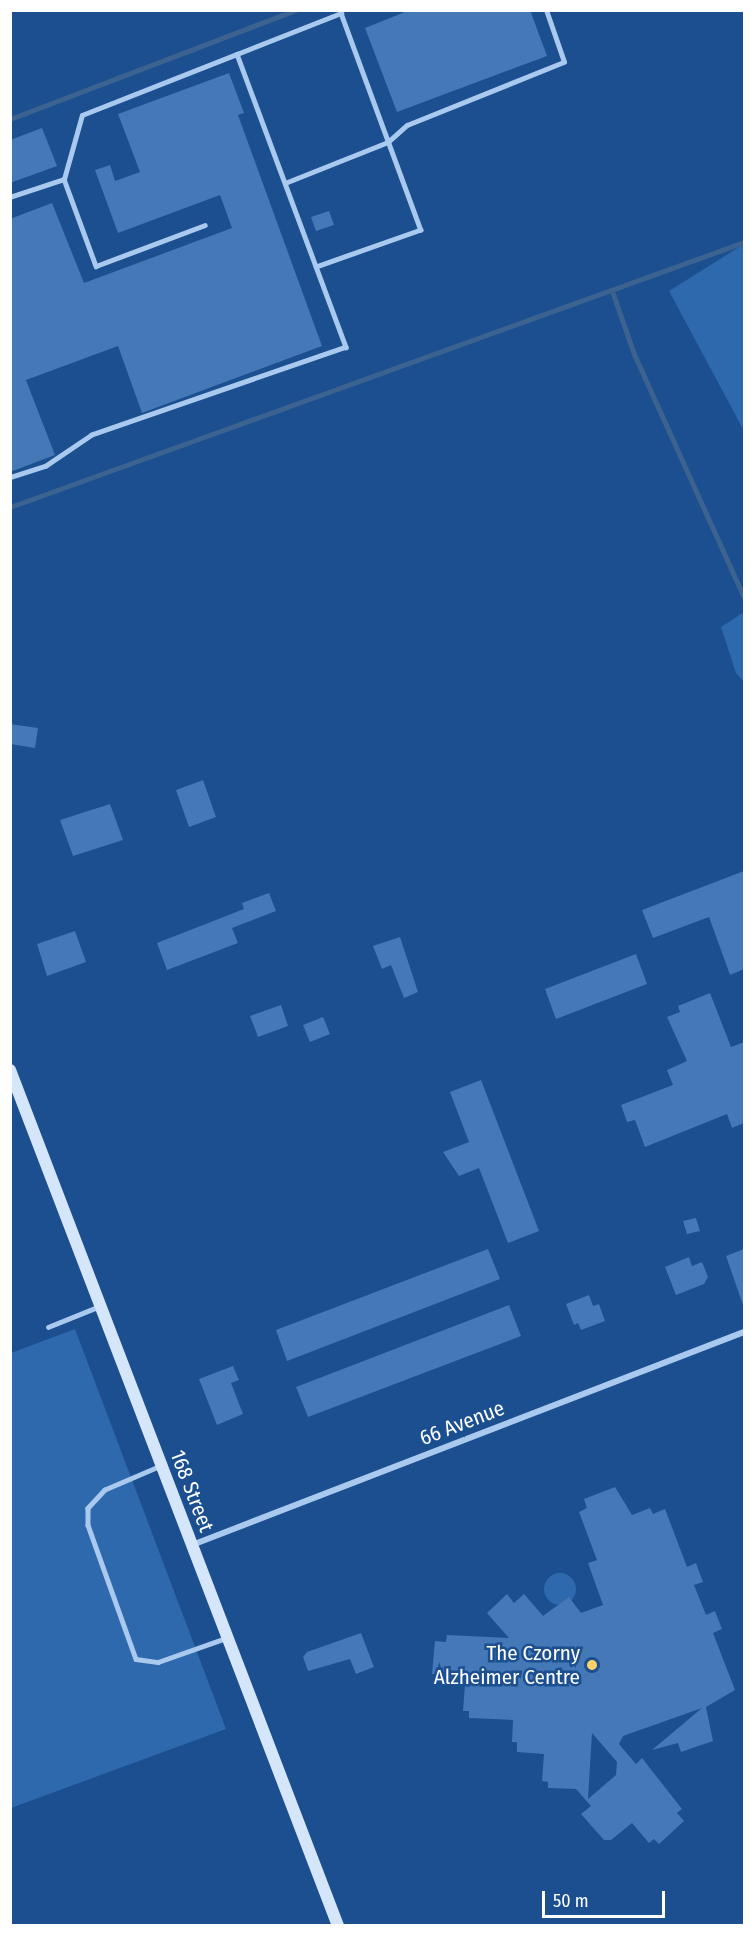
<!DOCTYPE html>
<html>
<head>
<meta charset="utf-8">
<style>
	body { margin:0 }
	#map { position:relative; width:755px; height:1936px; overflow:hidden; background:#1b4f8f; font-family:"Fira Sans Condensed",sans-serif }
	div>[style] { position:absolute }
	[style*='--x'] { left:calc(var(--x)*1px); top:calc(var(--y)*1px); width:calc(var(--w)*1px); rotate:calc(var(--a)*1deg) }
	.green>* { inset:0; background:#2e69ad }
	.round { border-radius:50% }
	.stream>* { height:5px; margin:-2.5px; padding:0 2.5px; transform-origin:2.5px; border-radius:2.5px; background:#3c6290 }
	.building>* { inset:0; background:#4478b7 }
	.service>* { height:4.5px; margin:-2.25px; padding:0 2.25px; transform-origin:2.25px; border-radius:2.25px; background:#a9c9ee }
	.minor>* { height:6px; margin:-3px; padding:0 3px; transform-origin:3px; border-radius:3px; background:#a9c9ee }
	.secondary>* { height:12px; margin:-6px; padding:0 6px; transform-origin:6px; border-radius:6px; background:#d6e6fa }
	.dots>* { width:16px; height:16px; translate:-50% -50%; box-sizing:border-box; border:3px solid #1b4f8f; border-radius:50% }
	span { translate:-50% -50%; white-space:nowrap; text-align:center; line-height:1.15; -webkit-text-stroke:5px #1b4f8f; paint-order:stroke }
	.street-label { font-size:21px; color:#fff }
	.poi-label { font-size:21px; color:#fff }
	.right { translate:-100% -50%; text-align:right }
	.frame { position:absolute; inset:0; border:12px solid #fff; pointer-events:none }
	.scale { position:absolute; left:542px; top:1891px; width:123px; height:27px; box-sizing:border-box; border:3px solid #fff; border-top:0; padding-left:8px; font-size:18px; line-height:21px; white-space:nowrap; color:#fff; -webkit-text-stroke:4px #1b4f8f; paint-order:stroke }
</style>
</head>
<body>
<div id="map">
	<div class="green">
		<div style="clip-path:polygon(744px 244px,744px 431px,669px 291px)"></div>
		<div style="clip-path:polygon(744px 612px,744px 682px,736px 673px,721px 627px)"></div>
		<div style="clip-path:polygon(75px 1329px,226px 1729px,11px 1808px,11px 1353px)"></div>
		<div class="round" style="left:544px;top:1573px;width:32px;height:32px"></div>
	</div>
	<div class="stream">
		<div style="--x:10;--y:119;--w:306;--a:-20.9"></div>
		<div style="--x:612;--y:291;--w:67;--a:70.8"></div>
		<div style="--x:634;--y:354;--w:268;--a:65.7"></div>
		<div style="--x:10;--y:507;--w:780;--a:-19.85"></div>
	</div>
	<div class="building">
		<div style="clip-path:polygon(410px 10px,530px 10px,547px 56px,397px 112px,365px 28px)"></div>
		<div style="clip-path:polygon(229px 73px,244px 113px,238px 115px,322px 346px,142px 413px,118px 346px,26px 380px,55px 455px,10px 472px,10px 219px,52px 203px,84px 283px,232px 228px,220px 195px,118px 233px,95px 170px,110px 165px,115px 181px,140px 172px,118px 114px)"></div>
		<div style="clip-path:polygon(42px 128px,57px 166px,10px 183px,10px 140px)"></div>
		<div style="clip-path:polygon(329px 211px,334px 225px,316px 231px,311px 217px)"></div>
		<div style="clip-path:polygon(10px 724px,38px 728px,35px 748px,10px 744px)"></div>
		<div style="clip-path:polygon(203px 780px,216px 817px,189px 827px,176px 790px)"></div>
		<div style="clip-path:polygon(110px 804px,123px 840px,73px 856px,60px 820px)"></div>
		<div style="clip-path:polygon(744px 871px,744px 969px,730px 975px,709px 917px,653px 938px,642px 910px)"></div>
		<div style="clip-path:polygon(269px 893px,276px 911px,232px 928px,238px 943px,167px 970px,157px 943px,244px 909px,242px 903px)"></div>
		<div style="clip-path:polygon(75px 931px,86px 962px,47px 976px,37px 944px)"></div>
		<div style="clip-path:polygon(400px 937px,418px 992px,404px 998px,391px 965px,382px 969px,373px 946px)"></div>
		<div style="clip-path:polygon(636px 954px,647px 984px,556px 1019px,545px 989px)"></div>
		<div style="clip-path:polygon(710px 993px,731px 1047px,744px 1042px,744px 1123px,732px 1128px,727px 1114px,645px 1147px,635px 1120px,627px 1122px,621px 1105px,673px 1085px,667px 1070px,687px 1061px,667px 1017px,680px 1012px,678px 1006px)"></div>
		<div style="clip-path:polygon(281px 1005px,288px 1026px,258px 1037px,250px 1016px)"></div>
		<div style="clip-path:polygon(323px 1017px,330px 1034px,310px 1042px,303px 1025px)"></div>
		<div style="clip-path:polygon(481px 1080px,539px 1231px,508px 1243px,479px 1168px,459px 1176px,443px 1152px,469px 1142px,450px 1092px)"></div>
		<div style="clip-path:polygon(696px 1218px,700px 1231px,687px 1234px,683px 1221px)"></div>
		<div style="clip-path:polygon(488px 1249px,500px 1279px,287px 1361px,276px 1330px)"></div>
		<div style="clip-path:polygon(744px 1249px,744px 1305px,743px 1305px,726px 1256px)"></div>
		<div style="clip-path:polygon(689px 1257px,692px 1266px,702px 1262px,708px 1277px,704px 1284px,676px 1295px,665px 1267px)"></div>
		<div style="clip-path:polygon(589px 1295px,593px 1306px,599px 1304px,605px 1321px,581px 1330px,578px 1323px,574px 1325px,566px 1304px)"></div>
		<div style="clip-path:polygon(509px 1305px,521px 1336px,308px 1417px,296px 1387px)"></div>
		<div style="clip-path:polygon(233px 1366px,239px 1380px,231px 1383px,243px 1414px,217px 1425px,199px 1379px)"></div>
		<div style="clip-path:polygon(evenodd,615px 1487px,632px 1515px,650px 1508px,653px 1514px,665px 1509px,687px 1567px,696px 1563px,703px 1582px,694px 1585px,706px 1615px,715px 1611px,722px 1629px,713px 1633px,735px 1690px,706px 1707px,713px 1741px,681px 1752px,678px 1743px,652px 1750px,702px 1708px,623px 1736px,619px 1744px,636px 1764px,642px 1758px,682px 1809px,677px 1813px,684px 1821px,659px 1844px,654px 1839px,649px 1843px,632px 1823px,611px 1840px,604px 1840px,581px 1814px,591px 1806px,576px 1789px,548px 1788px,548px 1782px,542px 1781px,544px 1754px,517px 1752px,517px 1742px,512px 1742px,513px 1720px,469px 1718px,469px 1711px,463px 1711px,465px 1684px,437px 1682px,438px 1674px,432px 1674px,435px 1641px,446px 1642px,447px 1635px,509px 1638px,487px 1613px,507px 1594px,514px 1603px,524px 1594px,543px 1616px,569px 1597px,581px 1613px,603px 1605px,588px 1563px,597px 1560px,579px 1512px,587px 1508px,584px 1499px,615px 1487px,592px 1733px,617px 1762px,616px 1775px,588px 1799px,592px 1733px)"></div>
		<div style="clip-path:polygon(361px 1633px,374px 1667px,356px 1674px,350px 1659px,308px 1671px,303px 1657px,307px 1652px)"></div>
	</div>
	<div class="service">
		<div style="--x:237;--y:54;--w:112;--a:-21.5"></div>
		<div style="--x:341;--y:13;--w:231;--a:69.8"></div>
		<div style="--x:421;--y:230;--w:111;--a:160.6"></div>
		<div style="--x:64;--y:179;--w:93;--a:69.8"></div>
		<div style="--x:96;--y:266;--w:116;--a:-20.6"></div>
		<div style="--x:285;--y:183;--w:111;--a:-21.7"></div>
		<div style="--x:388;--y:142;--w:25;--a:-42"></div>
		<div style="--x:407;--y:125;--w:169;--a:-21.9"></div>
		<div style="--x:564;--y:62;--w:55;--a:-109.1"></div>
		<div style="--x:10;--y:197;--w:57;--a:-18.4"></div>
		<div style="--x:64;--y:179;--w:66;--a:-74.3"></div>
		<div style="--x:82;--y:115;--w:167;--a:-21.5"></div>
		<div style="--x:237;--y:54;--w:313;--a:69.6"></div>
		<div style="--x:346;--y:347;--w:269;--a:160.9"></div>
		<div style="--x:92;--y:435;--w:55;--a:146"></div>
		<div style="--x:46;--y:466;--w:38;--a:162"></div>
		<div style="--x:48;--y:1327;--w:56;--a:-22"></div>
		<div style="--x:161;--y:1466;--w:61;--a:156.8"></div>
		<div style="--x:105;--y:1490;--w:25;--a:133"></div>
		<div style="--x:88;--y:1508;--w:17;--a:90"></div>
		<div style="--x:88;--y:1525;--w:142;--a:70.3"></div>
		<div style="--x:136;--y:1659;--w:22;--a:8"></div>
		<div style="--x:158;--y:1662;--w:72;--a:-19.4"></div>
	</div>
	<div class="minor">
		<div style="--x:192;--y:1545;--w:592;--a:-21.1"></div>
	</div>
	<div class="secondary">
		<div style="--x:10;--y:1070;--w:917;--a:69.03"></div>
	</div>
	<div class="dots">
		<div style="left:592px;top:1665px;background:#ffd166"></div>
	</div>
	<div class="street-label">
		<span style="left:462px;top:1423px;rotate:-21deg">66 Avenue</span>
		<span style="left:192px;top:1491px;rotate:69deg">168 Street</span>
	</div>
	<div class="poi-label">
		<span class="right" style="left:580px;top:1665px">The Czorny<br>Alzheimer Centre</span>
	</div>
	<div class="frame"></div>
	<div class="scale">50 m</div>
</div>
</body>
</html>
